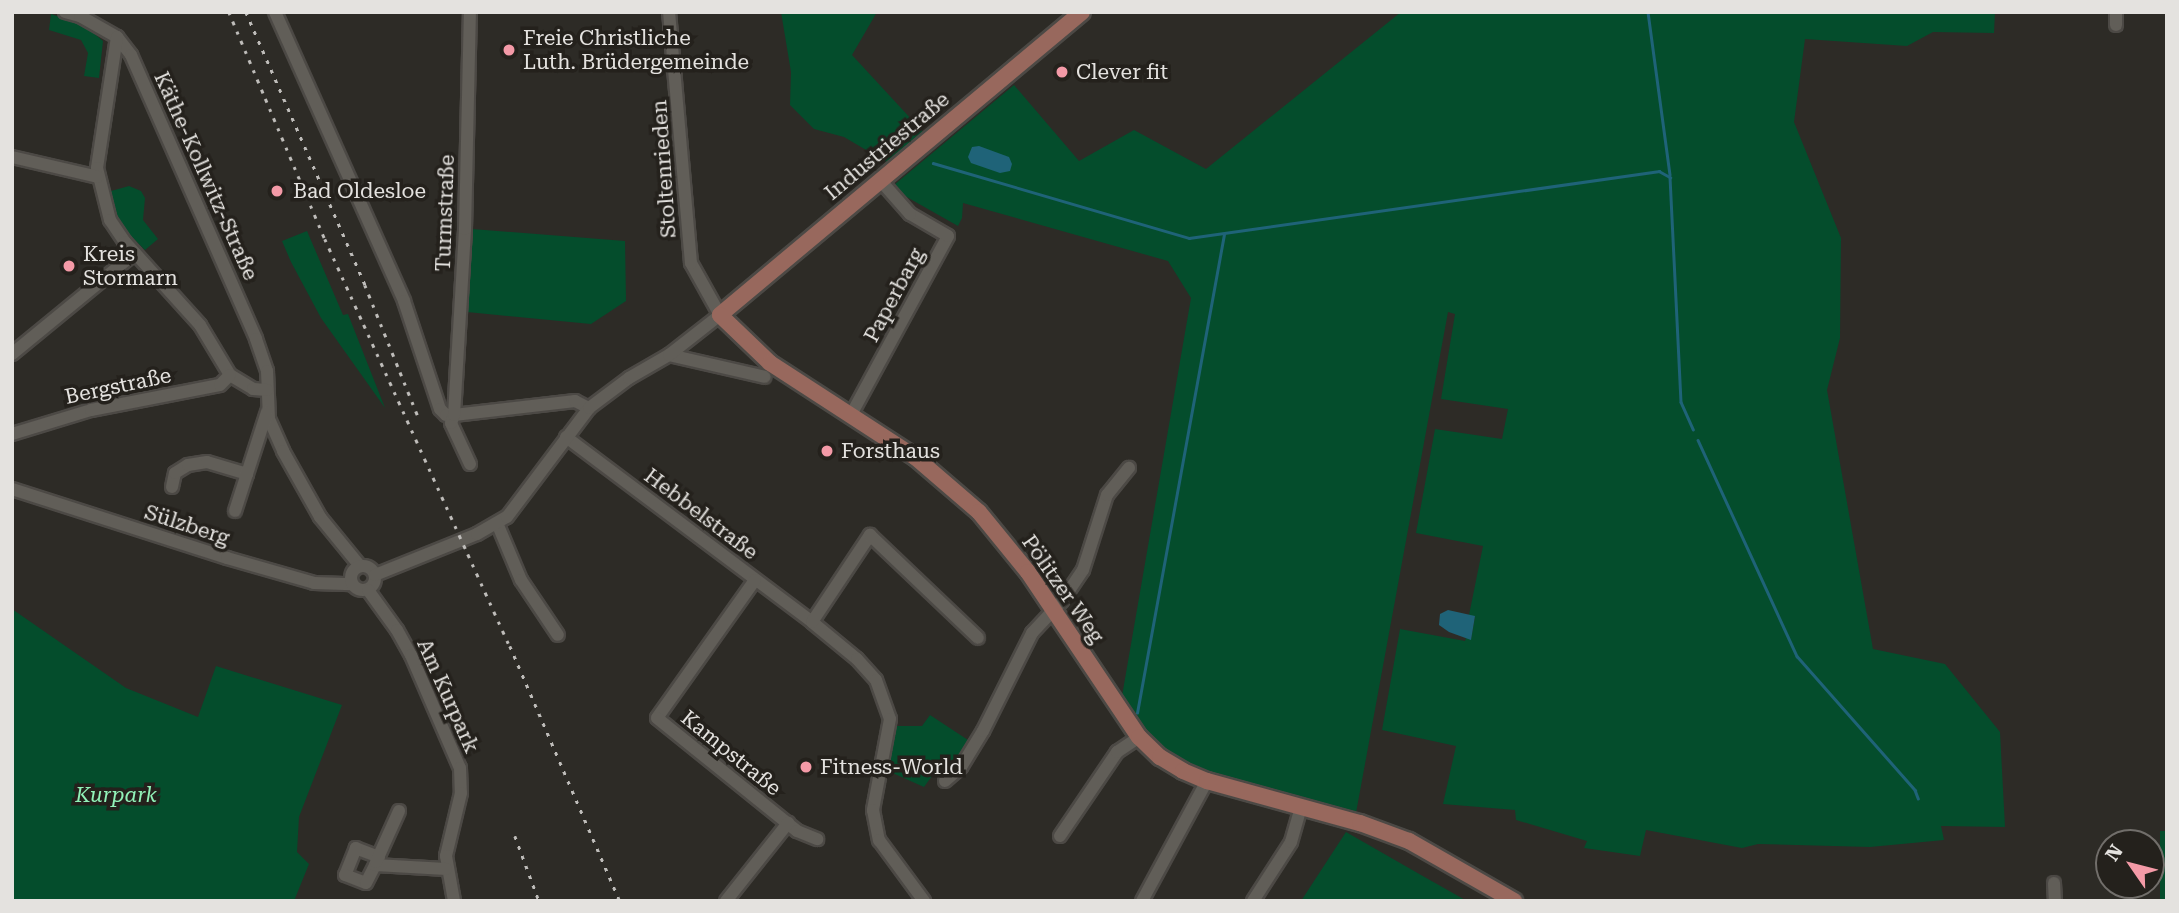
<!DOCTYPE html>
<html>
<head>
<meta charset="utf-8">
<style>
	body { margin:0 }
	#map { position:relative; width:2179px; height:913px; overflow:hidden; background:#2d2b26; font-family:"Roboto Serif",serif }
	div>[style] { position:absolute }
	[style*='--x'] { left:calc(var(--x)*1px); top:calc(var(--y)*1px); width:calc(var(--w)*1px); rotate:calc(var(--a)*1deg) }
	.green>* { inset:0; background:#044d2c }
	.water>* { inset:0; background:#1f6378 }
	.stream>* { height:2.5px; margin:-1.25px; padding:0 1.25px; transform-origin:1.25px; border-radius:1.25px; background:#1f6378 }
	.roads { filter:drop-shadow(2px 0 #4c4945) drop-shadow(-2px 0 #4c4945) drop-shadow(0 2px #4c4945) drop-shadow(0 -2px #4c4945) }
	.minor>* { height:12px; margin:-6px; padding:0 6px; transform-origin:6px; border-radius:6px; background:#615e58 }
	.minor>.ring { margin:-6px; padding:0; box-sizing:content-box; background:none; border:12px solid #615e58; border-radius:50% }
	.major>* { height:16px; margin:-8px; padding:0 8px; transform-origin:8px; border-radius:8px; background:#98685d }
	.rail>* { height:2.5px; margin-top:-1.25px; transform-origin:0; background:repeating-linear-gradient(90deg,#bfbdba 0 3.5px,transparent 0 10.5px) }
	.dots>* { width:19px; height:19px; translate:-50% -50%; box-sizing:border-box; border:4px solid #24211c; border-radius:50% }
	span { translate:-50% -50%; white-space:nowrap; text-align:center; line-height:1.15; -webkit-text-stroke:7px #24211c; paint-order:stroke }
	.poi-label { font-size:21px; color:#e4e2df }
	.left { translate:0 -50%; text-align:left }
	.street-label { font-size:21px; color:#e4e2df }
	.park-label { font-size:21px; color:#91f2b8; font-style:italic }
	.frame { position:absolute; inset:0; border:14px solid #e4e2df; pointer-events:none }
	.north { position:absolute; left:2095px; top:829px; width:70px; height:70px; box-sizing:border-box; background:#24211c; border:2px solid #716e6a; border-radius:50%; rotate:305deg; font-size:19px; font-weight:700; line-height:28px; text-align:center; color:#e4e2df }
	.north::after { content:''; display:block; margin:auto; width:24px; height:32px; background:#f49aa7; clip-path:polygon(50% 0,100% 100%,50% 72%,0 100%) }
</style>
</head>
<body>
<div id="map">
	<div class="green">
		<div style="clip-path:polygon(781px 12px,877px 12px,852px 55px,925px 134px,890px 164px,844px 137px,814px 129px,790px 105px,791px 72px)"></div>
		<div style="clip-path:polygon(1401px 12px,1995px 12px,1994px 33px,1933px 32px,1907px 46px,1805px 39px,1794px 122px,1841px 238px,1840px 338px,1827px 390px,1873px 649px,1945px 664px,2000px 732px,2005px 827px,1941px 826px,1944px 840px,1870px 847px,1758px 844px,1742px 848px,1646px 830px,1640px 856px,1584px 848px,1587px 841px,1516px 820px,1515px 810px,1443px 804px,1456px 746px,1382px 730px,1400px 629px,1465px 641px,1466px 638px,1471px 639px,1475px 617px,1469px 615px,1483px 546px,1416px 533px,1435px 429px,1502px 439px,1508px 409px,1441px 399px,1455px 314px,1448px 312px,1356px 813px,1210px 777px,1165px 753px,1138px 722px,1122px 696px,1191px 298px,1168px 261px,963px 203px,962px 218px,958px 226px,905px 196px,894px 185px,1014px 85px,1079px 161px,1134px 130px,1206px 169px)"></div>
		<div style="clip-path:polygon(51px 14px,85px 26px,103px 41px,99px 78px,84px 76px,88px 53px,81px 40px,49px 30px)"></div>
		<div style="clip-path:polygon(129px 186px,141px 191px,145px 198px,143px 220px,158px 239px,145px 250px,132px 237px,128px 239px,115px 217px,108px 196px,111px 191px)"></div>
		<div style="clip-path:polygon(472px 229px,625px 241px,626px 301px,591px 324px,467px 312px)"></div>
		<div style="clip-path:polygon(307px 231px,343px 315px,348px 314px,385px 408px,321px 318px,291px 262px,282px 241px)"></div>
		<div style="clip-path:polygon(12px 609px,126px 688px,198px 717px,216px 666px,342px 705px,299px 817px,297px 852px,309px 864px,294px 901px,12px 901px)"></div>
		<div style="clip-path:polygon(930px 715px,971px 742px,961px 756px,940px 765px,924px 787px,888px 771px,896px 726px,922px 726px)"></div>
		<div style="clip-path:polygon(2160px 831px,2167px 831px,2167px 901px,2160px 901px)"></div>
		<div style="clip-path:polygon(1346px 832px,1421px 875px,1467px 901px,1301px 901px)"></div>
	</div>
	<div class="water">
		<div style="clip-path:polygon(979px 146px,1009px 157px,1012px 164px,1010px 171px,1000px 173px,971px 163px,968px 157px,972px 147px)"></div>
		<div style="clip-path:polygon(1448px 610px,1475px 616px,1471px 640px,1449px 632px,1439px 625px,1440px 614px)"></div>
	</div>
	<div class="stream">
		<div style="--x:1648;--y:12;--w:164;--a:82.3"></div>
		<div style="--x:933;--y:163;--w:267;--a:16.3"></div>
		<div style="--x:1189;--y:238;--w:475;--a:-8.1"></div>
		<div style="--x:1659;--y:171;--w:13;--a:29"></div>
		<div style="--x:1670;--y:177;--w:225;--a:87.2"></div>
		<div style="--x:1681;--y:402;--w:30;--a:66"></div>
		<div style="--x:1698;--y:440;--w:238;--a:65.4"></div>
		<div style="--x:1797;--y:656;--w:179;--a:48.6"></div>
		<div style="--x:1915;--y:790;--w:9;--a:69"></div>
		<div style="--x:1137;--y:713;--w:486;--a:-79.7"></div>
	</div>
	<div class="roads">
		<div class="minor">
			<div style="--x:65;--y:12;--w:16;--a:15"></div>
			<div style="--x:80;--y:16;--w:43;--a:29.6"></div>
			<div style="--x:117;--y:37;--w:23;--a:52"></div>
			<div style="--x:131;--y:55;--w:310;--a:66.2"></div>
			<div style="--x:256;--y:339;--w:34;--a:71"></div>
			<div style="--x:267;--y:371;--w:48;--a:87.6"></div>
			<div style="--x:269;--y:419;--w:35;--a:66"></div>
			<div style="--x:283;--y:451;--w:76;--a:60.7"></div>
			<div style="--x:320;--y:517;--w:63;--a:50.8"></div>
			<div style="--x:275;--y:12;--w:316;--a:65.9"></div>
			<div style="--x:404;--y:301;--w:114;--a:71.6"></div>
			<div style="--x:440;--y:409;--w:8;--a:45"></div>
			<div style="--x:446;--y:415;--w:8;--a:0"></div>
			<div style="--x:454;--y:415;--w:122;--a:-6.6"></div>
			<div style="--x:575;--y:401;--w:16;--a:27"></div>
			<div style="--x:2116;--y:25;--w:13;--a:-90"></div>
			<div style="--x:117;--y:37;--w:133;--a:98.7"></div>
			<div style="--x:97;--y:168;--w:54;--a:76"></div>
			<div style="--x:110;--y:220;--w:27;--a:56"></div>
			<div style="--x:125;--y:242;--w:112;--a:47.9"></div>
			<div style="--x:200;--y:325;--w:58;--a:59"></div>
			<div style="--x:230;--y:375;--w:27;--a:31"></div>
			<div style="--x:253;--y:389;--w:14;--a:4"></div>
			<div style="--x:12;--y:157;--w:88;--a:13.1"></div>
			<div style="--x:12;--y:354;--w:159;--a:-39.4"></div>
			<div style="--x:669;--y:355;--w:98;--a:12.9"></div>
			<div style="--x:852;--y:413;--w:201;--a:-61.5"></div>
			<div style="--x:948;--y:236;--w:44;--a:-149.9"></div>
			<div style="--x:910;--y:214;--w:45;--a:-131.4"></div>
			<div style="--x:12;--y:434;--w:83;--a:-16.9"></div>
			<div style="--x:91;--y:410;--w:131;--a:-11"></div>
			<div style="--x:220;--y:385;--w:14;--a:-45"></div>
			<div style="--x:566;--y:437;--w:308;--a:36.9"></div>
			<div style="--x:812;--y:622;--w:58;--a:39.4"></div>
			<div style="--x:857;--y:659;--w:28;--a:48"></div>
			<div style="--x:876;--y:680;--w:41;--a:70.3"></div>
			<div style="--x:890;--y:719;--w:93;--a:100.6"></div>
			<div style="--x:873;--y:810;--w:31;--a:79"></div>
			<div style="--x:879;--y:840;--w:76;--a:53.6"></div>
			<div style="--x:470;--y:464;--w:45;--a:-114.9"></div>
			<div style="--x:451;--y:423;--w:9;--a:-69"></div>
			<div style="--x:454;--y:415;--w:186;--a:-86.6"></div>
			<div style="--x:465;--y:229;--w:217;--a:-88.7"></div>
			<div style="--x:172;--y:487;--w:14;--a:-78"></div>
			<div style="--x:175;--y:473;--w:15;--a:-32"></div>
			<div style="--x:188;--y:465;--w:19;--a:-9"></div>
			<div style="--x:207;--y:462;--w:42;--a:16.7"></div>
			<div style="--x:12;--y:489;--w:226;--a:17.8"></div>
			<div style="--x:227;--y:558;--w:91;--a:16"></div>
			<div style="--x:314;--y:583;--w:38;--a:2"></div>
			<div style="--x:235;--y:511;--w:104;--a:-72.1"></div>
			<div style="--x:497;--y:523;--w:62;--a:67.2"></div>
			<div style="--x:521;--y:580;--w:66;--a:56.1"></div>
			<div class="ring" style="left:351px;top:566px;width:12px;height:12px"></div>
			<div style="--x:375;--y:575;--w:110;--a:-21.9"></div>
			<div style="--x:477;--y:534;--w:34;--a:-30"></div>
			<div style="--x:507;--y:517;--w:136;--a:-53"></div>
			<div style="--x:589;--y:408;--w:50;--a:-36.9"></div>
			<div style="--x:629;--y:378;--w:46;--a:-29.9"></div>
			<div style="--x:669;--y:355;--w:65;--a:-38.1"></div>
			<div style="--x:720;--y:315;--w:60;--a:-119.1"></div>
			<div style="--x:691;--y:263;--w:252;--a:-95"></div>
			<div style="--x:755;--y:580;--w:169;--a:125.4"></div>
			<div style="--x:657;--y:718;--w:180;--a:38.9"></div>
			<div style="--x:797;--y:831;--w:22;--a:22"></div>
			<div style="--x:368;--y:590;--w:49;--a:54.1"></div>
			<div style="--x:397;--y:630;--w:29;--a:61"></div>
			<div style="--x:411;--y:655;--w:123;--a:66.6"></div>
			<div style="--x:460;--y:768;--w:25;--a:88"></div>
			<div style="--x:461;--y:793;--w:65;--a:103.4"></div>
			<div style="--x:446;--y:856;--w:46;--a:79.9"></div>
			<div style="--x:812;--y:622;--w:105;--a:-56.3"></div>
			<div style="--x:870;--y:535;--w:149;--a:43.6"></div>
			<div style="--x:945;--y:781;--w:21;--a:-41"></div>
			<div style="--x:961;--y:767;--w:42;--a:-58.6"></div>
			<div style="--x:983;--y:731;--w:110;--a:-63.4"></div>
			<div style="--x:1032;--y:633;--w:44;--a:-46.8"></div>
			<div style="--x:1062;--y:601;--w:37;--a:-56"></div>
			<div style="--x:1083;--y:570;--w:79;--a:-72.3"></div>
			<div style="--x:1107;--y:495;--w:35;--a:-51"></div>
			<div style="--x:1060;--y:836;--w:102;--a:-55.8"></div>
			<div style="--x:1117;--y:752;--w:27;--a:-34"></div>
			<div style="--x:379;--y:857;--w:25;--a:-159"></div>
			<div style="--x:356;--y:848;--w:29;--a:112"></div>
			<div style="--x:345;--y:875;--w:22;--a:21"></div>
			<div style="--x:366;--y:883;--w:20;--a:-63"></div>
			<div style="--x:375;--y:865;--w:71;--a:3.2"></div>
			<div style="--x:376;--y:862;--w:56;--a:-65.7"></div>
			<div style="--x:2054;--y:883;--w:18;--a:87"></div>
			<div style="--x:726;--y:901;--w:100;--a:-51.5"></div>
			<div style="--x:1142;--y:901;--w:136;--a:-61.6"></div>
			<div style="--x:1253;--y:901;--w:70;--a:-57.2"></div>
			<div style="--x:1291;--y:842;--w:37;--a:-74"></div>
		</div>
		<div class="major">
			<div style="--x:1082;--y:12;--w:472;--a:140.1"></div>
			<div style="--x:720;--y:315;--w:69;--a:43.8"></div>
			<div style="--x:770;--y:363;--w:173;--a:33"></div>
			<div style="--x:915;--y:457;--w:84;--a:40.7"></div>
			<div style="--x:979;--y:512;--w:77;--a:50.8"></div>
			<div style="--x:1028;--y:572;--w:199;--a:56.1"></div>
			<div style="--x:1139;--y:737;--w:29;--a:44"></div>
			<div style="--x:1160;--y:757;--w:27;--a:31"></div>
			<div style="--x:1183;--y:771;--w:26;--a:23"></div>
			<div style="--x:1207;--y:781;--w:159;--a:15.4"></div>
			<div style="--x:1360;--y:823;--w:52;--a:20.2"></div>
			<div style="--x:1409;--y:841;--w:121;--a:29.7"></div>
		</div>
	</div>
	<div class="rail">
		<div style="--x:229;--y:12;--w:246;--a:67.1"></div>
		<div style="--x:325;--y:239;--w:447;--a:65.6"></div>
		<div style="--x:510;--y:646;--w:278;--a:66.7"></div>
		<div style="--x:246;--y:12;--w:298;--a:66.4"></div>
		<div style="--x:365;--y:285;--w:147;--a:68"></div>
		<div style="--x:515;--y:836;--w:69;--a:69.7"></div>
	</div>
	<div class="dots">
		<div style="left:509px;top:50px;background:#f49aa7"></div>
		<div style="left:1062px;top:72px;background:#f49aa7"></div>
		<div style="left:277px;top:191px;background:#f49aa7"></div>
		<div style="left:69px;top:266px;background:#f49aa7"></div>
		<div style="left:827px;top:451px;background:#f49aa7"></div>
		<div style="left:806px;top:767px;background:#f49aa7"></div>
	</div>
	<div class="poi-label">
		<span class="left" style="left:523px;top:50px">Freie Christliche<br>Luth. Brüdergemeinde</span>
		<span class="left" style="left:1076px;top:72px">Clever fit</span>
		<span class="left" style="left:293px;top:191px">Bad Oldesloe</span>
		<span class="left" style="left:83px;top:266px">Kreis<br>Stormarn</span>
		<span class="left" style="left:841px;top:451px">Forsthaus</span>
		<span class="left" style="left:820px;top:767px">Fitness-World</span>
	</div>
	<div class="street-label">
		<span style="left:887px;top:146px;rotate:-40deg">Industriestraße</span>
		<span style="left:664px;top:169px;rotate:-94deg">Stoltenrieden</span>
		<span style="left:206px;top:176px;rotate:66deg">Käthe-Kollwitz-Straße</span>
		<span style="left:445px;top:213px;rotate:-88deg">Turmstraße</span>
		<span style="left:894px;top:295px;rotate:-62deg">Paperbarg</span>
		<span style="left:118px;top:386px;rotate:-12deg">Bergstraße</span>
		<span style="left:701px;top:514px;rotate:37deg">Hebbelstraße</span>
		<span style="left:187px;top:525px;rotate:18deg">Sülzberg</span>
		<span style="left:1063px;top:589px;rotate:55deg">Pölitzer Weg</span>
		<span style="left:448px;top:696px;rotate:66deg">Am Kurpark</span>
		<span style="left:731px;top:753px;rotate:39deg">Kampstraße</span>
	</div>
	<div class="park-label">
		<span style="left:116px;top:795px">Kurpark</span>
	</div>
	<div class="frame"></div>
	<div class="north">N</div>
</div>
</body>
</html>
